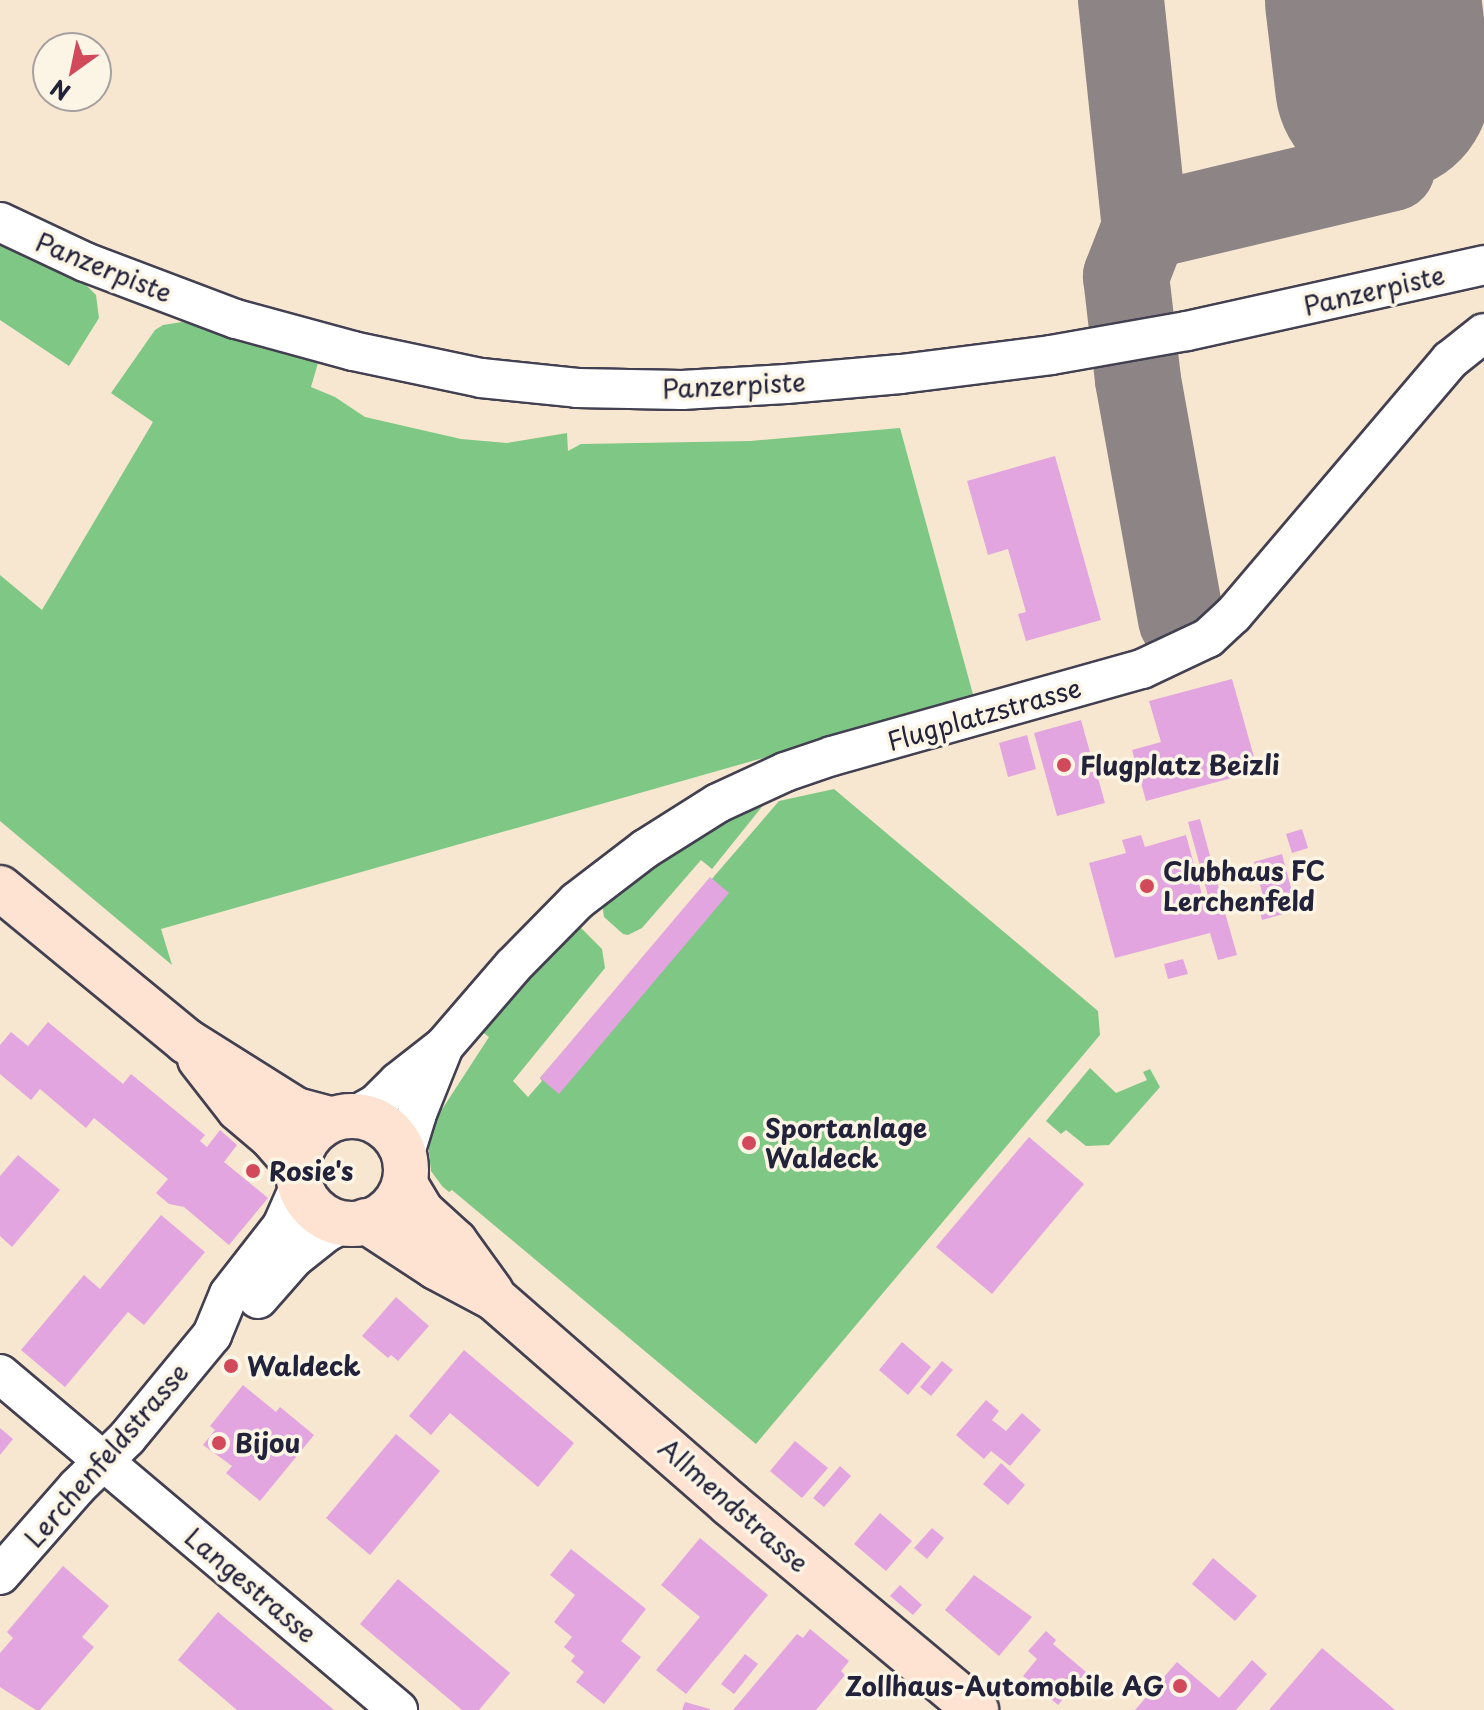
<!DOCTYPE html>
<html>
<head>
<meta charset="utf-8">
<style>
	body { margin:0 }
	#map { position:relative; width:1484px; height:1710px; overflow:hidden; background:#f8e7d0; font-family:"Playpen Sans",sans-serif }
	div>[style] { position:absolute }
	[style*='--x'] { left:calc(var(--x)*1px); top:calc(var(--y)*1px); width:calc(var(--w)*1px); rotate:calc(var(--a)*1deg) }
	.green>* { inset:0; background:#7fc784 }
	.taxiway>* { height:86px; margin:-43px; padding:0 43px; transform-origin:43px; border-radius:43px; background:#8d8486 }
	.runway>* { height:216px; margin:-108px; padding:0 108px; transform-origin:108px; border-radius:108px; background:#8d8486 }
	.building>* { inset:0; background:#e2a5e0 }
	.roads { filter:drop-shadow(2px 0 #424051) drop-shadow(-2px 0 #424051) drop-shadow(0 2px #424051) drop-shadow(0 -2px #424051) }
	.minor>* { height:38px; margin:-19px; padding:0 19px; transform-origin:19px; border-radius:19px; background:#fff }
	.secondary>* { height:44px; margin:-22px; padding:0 22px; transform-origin:22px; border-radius:22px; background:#fee3d2 }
	.secondary>.ring { margin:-22px; padding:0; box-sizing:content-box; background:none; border:44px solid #fee3d2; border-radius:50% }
	.dots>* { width:22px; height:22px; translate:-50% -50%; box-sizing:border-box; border:4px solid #fcf5e5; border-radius:50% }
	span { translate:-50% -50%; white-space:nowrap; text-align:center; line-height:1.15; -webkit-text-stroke:7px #fcf5e5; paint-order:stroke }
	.street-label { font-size:26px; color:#22223b }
	.poi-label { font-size:26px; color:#22223b; font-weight:700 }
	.left { translate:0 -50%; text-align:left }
	.right { translate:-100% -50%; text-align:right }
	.north { position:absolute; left:32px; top:32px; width:80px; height:80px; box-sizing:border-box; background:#fcf5e5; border:2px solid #a5a1a1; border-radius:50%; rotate:213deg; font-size:22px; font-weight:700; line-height:32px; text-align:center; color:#22223b }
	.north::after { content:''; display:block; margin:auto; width:28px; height:36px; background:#d1495b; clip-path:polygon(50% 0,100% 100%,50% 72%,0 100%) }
</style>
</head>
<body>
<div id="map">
	<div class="green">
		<div style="clip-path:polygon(0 244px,83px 282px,96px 295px,99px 318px,69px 366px,0 320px)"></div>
		<div style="clip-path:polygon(182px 322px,318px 363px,311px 387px,335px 397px,365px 417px,461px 439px,507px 443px,567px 433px,568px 451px,581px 444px,750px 441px,900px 428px,974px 698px,161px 929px,172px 965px,0 821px,0 575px,42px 610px,153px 422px,111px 393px,155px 330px,163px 325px)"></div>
		<div style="clip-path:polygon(834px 789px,1098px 1011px,1100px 1035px,756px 1444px,452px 1190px,449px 1192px,442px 1186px,431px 1171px,428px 1143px,439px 1114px,489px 1037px,481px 1031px,509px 995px,578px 925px,602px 949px,605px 968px,513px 1081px,528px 1097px,542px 1081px,540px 1078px,779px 801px)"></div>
		<div style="clip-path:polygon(769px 798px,712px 869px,701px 860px,642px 928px,628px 935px,623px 934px,604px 917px,602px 903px,694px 836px)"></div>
		<div style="clip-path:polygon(1090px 1068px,1116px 1093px,1147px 1080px,1143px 1072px,1150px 1069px,1160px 1087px,1109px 1145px,1086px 1146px,1066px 1130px,1061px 1134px,1046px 1121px)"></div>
	</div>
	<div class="taxiway">
		<div style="--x:1121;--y:0;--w:228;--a:84"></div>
		<div style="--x:1145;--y:227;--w:53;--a:111.2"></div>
		<div style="--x:1126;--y:276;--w:105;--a:83.4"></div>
		<div style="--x:1138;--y:380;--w:244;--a:79.8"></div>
		<div style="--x:1145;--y:227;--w:254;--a:-13.4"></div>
		<div style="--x:1392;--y:168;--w:84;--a:-96.1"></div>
	</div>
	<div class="runway">
		<div style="--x:1373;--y:0;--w:85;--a:83.2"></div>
	</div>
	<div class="building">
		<div style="clip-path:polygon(1055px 456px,1101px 620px,1026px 641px,1018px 614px,1026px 612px,1008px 549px,988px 555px,967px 481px)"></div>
		<div style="clip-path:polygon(1232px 679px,1258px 771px,1146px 801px,1132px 750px,1161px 742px,1149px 701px)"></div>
		<div style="clip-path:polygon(1081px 720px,1091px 756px,1084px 758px,1088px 773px,1096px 771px,1105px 803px,1057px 816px,1034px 733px)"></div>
		<div style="clip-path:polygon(1027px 735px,1036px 769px,1008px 777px,999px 743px)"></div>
		<div style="clip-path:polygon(1200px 819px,1222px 900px,1210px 903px,1188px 822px)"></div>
		<div style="clip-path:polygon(1302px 829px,1308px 848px,1292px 853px,1286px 834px)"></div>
		<div style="clip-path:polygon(1141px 835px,1145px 847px,1186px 835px,1207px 913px,1224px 909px,1237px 955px,1218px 960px,1210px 933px,1115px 958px,1089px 863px,1126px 853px,1122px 840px)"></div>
		<div style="clip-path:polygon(1282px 854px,1297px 910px,1262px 920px,1257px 902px,1264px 900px,1254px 862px)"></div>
		<div style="clip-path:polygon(710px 877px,729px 893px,559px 1094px,540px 1078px)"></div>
		<div style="clip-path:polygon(1183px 959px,1188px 974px,1168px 979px,1164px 964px)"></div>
		<div style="clip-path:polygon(48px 1022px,123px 1084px,131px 1074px,205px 1135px,200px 1141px,207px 1147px,220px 1130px,237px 1145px,224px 1162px,268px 1198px,229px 1245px,184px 1207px,169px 1204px,156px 1193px,168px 1179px,94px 1118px,86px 1128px,40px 1089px,31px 1100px,0 1074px,0 1045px,11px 1032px,28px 1046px)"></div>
		<div style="clip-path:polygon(1029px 1137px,1084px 1184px,992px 1294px,936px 1247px)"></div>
		<div style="clip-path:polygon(18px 1155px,60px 1190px,12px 1247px,0 1236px,0 1176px)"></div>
		<div style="clip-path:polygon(161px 1215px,205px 1252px,144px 1325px,128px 1312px,65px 1387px,21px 1350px,84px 1275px,100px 1289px)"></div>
		<div style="clip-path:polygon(396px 1297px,429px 1326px,398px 1361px,391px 1355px,388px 1358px,362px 1336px)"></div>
		<div style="clip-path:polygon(902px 1342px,931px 1367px,908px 1395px,879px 1370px)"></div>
		<div style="clip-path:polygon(464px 1350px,574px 1443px,538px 1487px,450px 1413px,431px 1435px,409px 1416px)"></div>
		<div style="clip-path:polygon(942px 1361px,953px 1370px,931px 1396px,920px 1387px)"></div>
		<div style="clip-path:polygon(243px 1385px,276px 1412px,280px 1407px,314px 1435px,260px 1501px,226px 1473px,232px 1466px,203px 1445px,215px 1430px,210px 1426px)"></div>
		<div style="clip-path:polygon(986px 1400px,999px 1411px,992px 1420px,1006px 1431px,1022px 1413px,1041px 1430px,1010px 1466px,991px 1451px,984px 1459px,956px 1435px)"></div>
		<div style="clip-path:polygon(0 1428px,13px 1439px,0 1455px)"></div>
		<div style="clip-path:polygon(396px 1434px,440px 1471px,370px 1555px,326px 1518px)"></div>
		<div style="clip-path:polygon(795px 1441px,828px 1468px,802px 1498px,770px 1471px)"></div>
		<div style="clip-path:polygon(1001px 1463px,1025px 1485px,1008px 1505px,983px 1484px)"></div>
		<div style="clip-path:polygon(840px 1466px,851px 1476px,824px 1507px,813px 1498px)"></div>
		<div style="clip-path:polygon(880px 1513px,912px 1541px,886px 1571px,854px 1544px)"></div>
		<div style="clip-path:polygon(932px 1528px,944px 1538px,927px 1559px,914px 1548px)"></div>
		<div style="clip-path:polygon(700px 1538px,768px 1595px,686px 1694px,656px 1670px,700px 1617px,661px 1585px)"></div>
		<div style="clip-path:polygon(571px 1549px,646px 1609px,621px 1641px,641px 1657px,604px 1704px,576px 1682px,584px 1672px,571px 1661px,575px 1656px,564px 1647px,572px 1637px,554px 1622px,575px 1595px,550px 1575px)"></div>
		<div style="clip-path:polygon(1213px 1558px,1257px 1596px,1235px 1621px,1192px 1584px)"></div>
		<div style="clip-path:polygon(63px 1566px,109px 1606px,82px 1637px,94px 1647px,40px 1710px,36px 1710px,0 1687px,0 1653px,13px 1638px,7px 1632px)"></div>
		<div style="clip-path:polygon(974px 1575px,1032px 1617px,999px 1656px,945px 1610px)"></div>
		<div style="clip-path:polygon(398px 1579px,510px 1673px,479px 1710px,462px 1710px,360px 1624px)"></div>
		<div style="clip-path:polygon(900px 1585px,922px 1605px,913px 1615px,890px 1596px)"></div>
		<div style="clip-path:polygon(218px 1612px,271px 1657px,334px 1710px,237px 1710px,178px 1660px)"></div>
		<div style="clip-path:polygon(810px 1629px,849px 1661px,841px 1671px,845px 1675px,816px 1710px,733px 1710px,797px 1634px,803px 1638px)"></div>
		<div style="clip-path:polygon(1046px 1631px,1056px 1640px,1053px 1644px,1086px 1672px,1058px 1705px,1023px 1676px,1037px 1659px,1028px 1651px)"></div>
		<div style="clip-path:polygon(1322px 1648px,1395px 1710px,1269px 1710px)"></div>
		<div style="clip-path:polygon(745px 1654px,758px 1664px,734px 1694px,721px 1684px)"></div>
		<div style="clip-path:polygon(1252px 1660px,1267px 1674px,1236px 1710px,1135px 1710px,1177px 1662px,1219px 1698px)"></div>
		<div style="clip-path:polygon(685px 1702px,710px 1709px,710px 1710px,682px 1710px)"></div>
	</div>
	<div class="roads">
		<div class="minor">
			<div style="--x:0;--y:222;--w:94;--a:25.2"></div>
			<div style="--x:85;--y:262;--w:161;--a:20.7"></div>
			<div style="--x:236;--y:319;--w:121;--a:15.3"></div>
			<div style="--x:353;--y:351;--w:131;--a:11.9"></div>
			<div style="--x:481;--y:378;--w:97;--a:5.9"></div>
			<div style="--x:577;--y:388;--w:105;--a:1.1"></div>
			<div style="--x:682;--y:390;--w:104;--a:-3.3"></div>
			<div style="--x:786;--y:384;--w:115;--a:-5"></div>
			<div style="--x:901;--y:374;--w:151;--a:-7.2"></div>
			<div style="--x:1051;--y:355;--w:138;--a:-10"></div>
			<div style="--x:1187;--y:331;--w:304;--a:-12.5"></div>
			<div style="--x:356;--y:1115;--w:23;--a:-29"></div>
			<div style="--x:376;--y:1104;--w:31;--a:-45"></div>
			<div style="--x:398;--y:1082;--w:58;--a:-38"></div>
			<div style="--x:444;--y:1046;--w:106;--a:-49.2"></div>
			<div style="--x:513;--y:966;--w:91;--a:-45.4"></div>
			<div style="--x:577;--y:901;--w:86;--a:-37.4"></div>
			<div style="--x:645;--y:849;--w:86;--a:-32.2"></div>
			<div style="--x:718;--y:803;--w:74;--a:-24.8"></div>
			<div style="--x:785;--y:772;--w:50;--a:-18.8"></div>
			<div style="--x:832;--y:756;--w:322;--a:-15.7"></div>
			<div style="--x:1142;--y:669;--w:73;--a:-25.2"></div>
			<div style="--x:1208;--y:638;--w:34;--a:-43"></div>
			<div style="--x:1233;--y:615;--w:335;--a:-49.6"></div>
			<div style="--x:1450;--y:360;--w:43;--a:-38.5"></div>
			<div style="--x:405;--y:1153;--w:39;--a:-73"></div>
			<div style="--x:416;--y:1116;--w:75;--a:-68.2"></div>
			<div style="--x:258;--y:1299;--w:53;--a:-48.8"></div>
			<div style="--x:293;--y:1259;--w:43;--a:-38.5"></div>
			<div style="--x:327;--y:1232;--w:20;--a:-27"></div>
			<div style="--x:0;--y:1374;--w:521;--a:40.17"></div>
			<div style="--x:0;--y:1575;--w:117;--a:-48.8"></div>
			<div style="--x:77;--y:1487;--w:70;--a:-44.4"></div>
			<div style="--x:127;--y:1438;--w:134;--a:-50.5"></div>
			<div style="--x:212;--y:1335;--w:44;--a:-67.5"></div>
			<div style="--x:229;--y:1294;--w:86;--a:-52.1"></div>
			<div style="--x:282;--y:1226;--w:45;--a:-66.3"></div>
		</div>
		<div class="secondary">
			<div style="--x:0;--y:888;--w:241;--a:39.4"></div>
			<div style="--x:186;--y:1041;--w:130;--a:32.1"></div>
			<div style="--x:296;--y:1110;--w:35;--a:15"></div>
			<div style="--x:200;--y:1059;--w:63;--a:52"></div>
			<div style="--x:239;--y:1109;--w:43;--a:40.3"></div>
			<div style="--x:272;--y:1137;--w:40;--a:49"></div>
			<div class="ring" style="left:298px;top:1116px;width:64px;height:64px"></div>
			<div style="--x:405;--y:1184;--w:33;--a:59"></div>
			<div style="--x:422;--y:1212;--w:45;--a:42.3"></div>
			<div style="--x:455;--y:1242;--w:62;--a:54.2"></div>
			<div style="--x:366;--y:1221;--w:84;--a:33.3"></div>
			<div style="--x:436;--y:1267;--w:66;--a:28.1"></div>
			<div style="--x:494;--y:1298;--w:313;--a:41.1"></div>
			<div style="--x:730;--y:1504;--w:321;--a:39.9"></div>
		</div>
	</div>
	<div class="dots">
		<div style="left:1064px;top:765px;background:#d1495b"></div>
		<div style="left:1147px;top:886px;background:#d1495b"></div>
		<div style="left:749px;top:1143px;background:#d1495b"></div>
		<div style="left:253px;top:1171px;background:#d1495b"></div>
		<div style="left:231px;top:1366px;background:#d1495b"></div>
		<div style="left:219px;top:1443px;background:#d1495b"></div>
		<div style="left:1180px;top:1686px;background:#d1495b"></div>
	</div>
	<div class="street-label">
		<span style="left:104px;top:267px;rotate:22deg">Panzerpiste</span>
		<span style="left:1374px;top:290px;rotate:-13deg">Panzerpiste</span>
		<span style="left:734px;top:385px;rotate:-3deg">Panzerpiste</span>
		<span style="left:984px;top:714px;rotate:-16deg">Flugplatzstrasse</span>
		<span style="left:106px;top:1455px;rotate:-49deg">Lerchenfeldstrasse</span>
		<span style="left:734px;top:1505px;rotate:41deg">Allmendstrasse</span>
		<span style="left:251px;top:1585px;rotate:40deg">Langestrasse</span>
	</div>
	<div class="poi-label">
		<span class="left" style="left:1080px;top:765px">Flugplatz Beizli</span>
		<span class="left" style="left:1163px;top:886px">Clubhaus FC<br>Lerchenfeld</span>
		<span class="left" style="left:765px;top:1143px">Sportanlage<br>Waldeck</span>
		<span class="left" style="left:269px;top:1171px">Rosie's</span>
		<span class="left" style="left:247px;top:1366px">Waldeck</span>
		<span class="left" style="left:235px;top:1443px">Bijou</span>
		<span class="right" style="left:1164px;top:1686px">Zollhaus-Automobile AG</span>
	</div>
	<div class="north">N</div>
</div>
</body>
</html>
